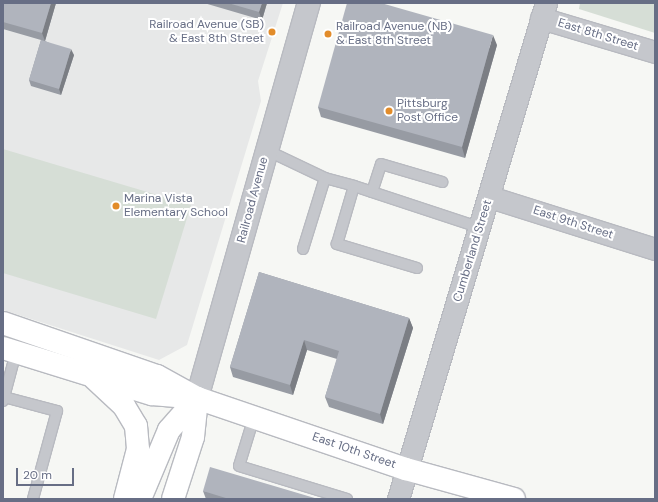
<!DOCTYPE html>
<html>
<head>
<meta charset="utf-8">
<style>
	body { margin:0 }
	#map { position:relative; width:658px; height:502px; overflow:hidden; background:#f6f7f4; font-family:"DM Sans",sans-serif }
	div>[style] { position:absolute }
	[style*='--x'] { left:calc(var(--x)*1px); top:calc(var(--y)*1px); width:calc(var(--w)*1px); rotate:calc(var(--a)*1deg) }
	.built>* { inset:0; background:#e7e8e8 }
	.green>* { inset:0; background:#d6ded6 }
	.roads { filter:drop-shadow(1px 0 #b8bac0) drop-shadow(-1px 0 #b8bac0) drop-shadow(0 1px #b8bac0) drop-shadow(0 -1px #b8bac0) }
	.service>* { height:10px; margin:-5px; padding:0 5px; transform-origin:5px; border-radius:5px; background:#c5c7cc }
	.minor>* { height:21px; margin:-10.5px; padding:0 10.5px; transform-origin:10.5px; border-radius:10.5px; background:#c5c7cc }
	.tertiary>* { height:22px; margin:-11px; padding:0 11px; transform-origin:11px; border-radius:11px; background:#c5c7cc }
	.secondary>* { height:22px; margin:-11px; padding:0 11px; transform-origin:11px; border-radius:11px; background:#fff }
	.wall>* { inset:0; background:#979ba3 }
	.shaded-wall>* { inset:0; background:#7b7e84 }
	.building>* { inset:0; background:#b0b4bd }
	.dots>* { width:11px; height:11px; translate:-50% -50%; box-sizing:border-box; border:2px solid #fff; border-radius:50% }
	span { translate:-50% -50%; white-space:nowrap; text-align:center; line-height:1.15; -webkit-text-stroke:4px #fff; paint-order:stroke }
	.poi-label { font-size:12px; color:#676e85 }
	.right { translate:-100% -50%; text-align:right }
	.left { translate:0 -50%; text-align:left }
	.street-label { font-size:12px; color:#676e85 }
	.frame { position:absolute; inset:0; border:4px solid #676e85; pointer-events:none }
	.scale { position:absolute; left:16px; top:468px; width:58px; height:18px; box-sizing:border-box; border:2px solid #676e85; border-top:0; padding-left:5px; font-size:12px; line-height:14px; white-space:nowrap; color:#676e85; -webkit-text-stroke:3px #fff; paint-order:stroke }
</style>
</head>
<body>
<div id="map">
	<div class="built">
		<div style="clip-path:polygon(3px 3px,283px 3px,258px 81px,261px 101px,187px 345px,159px 360px,3px 310px)"></div>
	</div>
	<div class="green">
		<div style="clip-path:polygon(580px 3px,655px 3px,655px 33px,579px 9px)"></div>
		<div style="clip-path:polygon(3px 149px,191px 205px,156px 319px,3px 273px)"></div>
	</div>
	<div class="roads">
		<div class="service">
			<div style="--x:266;--y:150;--w:65;--a:25.4"></div>
			<div style="--x:372;--y:192;--w:115;--a:18.3"></div>
			<div style="--x:303;--y:249;--w:74;--a:-72.8"></div>
			<div style="--x:325;--y:178;--w:30;--a:15"></div>
			<div style="--x:417;--y:268;--w:84;--a:-163.3"></div>
			<div style="--x:337;--y:244;--w:60;--a:-73.7"></div>
			<div style="--x:354;--y:186;--w:19;--a:18"></div>
			<div style="--x:372;--y:192;--w:29;--a:-72"></div>
			<div style="--x:381;--y:164;--w:64;--a:16.4"></div>
			<div style="--x:4;--y:397;--w:55;--a:14.8"></div>
			<div style="--x:57;--y:411;--w:91;--a:105.3"></div>
			<div style="--x:3;--y:401;--w:51;--a:-75.1"></div>
			<div style="--x:254;--y:417;--w:51;--a:107"></div>
			<div style="--x:239;--y:466;--w:113;--a:17"></div>
		</div>
		<div class="minor">
			<div style="--x:541;--y:18;--w:119;--a:16.6"></div>
			<div style="--x:490;--y:197;--w:173;--a:17.5"></div>
			<div style="--x:398;--y:499;--w:518;--a:-73.39"></div>
		</div>
		<div class="tertiary">
			<div style="--x:197;--y:398;--w:411;--a:-74.2"></div>
		</div>
		<div class="secondary">
			<div style="--x:3;--y:323;--w:163;--a:19"></div>
			<div style="--x:157;--y:376;--w:46;--a:28.8"></div>
			<div style="--x:197;--y:398;--w:221;--a:18.8"></div>
			<div style="--x:406;--y:469;--w:112;--a:15.5"></div>
			<div style="--x:3;--y:348;--w:156;--a:17.2"></div>
			<div style="--x:152;--y:394;--w:36;--a:5"></div>
			<div style="--x:95;--y:379;--w:40;--a:43"></div>
			<div style="--x:124;--y:406;--w:23;--a:59"></div>
			<div style="--x:136;--y:426;--w:23;--a:85"></div>
			<div style="--x:138;--y:449;--w:52;--a:104.6"></div>
			<div style="--x:140;--y:499;--w:75;--a:-67.2"></div>
			<div style="--x:169;--y:430;--w:43;--a:-48.8"></div>
			<div style="--x:173;--y:499;--w:65;--a:-72.1"></div>
			<div style="--x:193;--y:437;--w:39;--a:-84"></div>
		</div>
	</div>
	<div class="wall">
		<div style="clip-path:polygon(3px 3px,56px 3px,45px 41px,74px 55px,61px 95px,31px 86px,29px 80px,41px 40px,3px 29px)"></div>
		<div style="clip-path:polygon(204px 3px,267px 3px,262px 20px)"></div>
		<div style="clip-path:polygon(497px 45px,465px 158px,321px 117px,318px 107px)"></div>
		<div style="clip-path:polygon(259px 272px,409px 318px,413px 328px,383px 424px,329px 407px,325px 397px,337px 359px,307px 350px,293px 395px,233px 377px,230px 367px)"></div>
		<div style="clip-path:polygon(203px 491px,318px 499px,206px 499px)"></div>
	</div>
	<div class="shaded-wall">
		<div style="clip-path:polygon(51px 3px,56px 3px,45px 41px,42px 33px)"></div>
		<div style="clip-path:polygon(262px 3px,267px 3px,262px 20px,259px 12px)"></div>
		<div style="clip-path:polygon(493px 35px,497px 45px,465px 158px,462px 147px)"></div>
		<div style="clip-path:polygon(71px 49px,74px 55px,61px 95px,59px 89px)"></div>
		<div style="clip-path:polygon(409px 318px,413px 328px,383px 424px,380px 414px)"></div>
		<div style="clip-path:polygon(304px 340px,307px 350px,293px 395px,290px 385px)"></div>
	</div>
	<div class="building">
		<div style="clip-path:polygon(3px 3px,51px 3px,42px 33px,3px 22px)"></div>
		<div style="clip-path:polygon(228px 3px,262px 3px,259px 12px)"></div>
		<div style="clip-path:polygon(347px 3px,381px 3px,493px 35px,462px 147px,318px 107px)"></div>
		<div style="clip-path:polygon(41px 40px,71px 49px,59px 89px,29px 80px)"></div>
		<div style="clip-path:polygon(259px 272px,409px 318px,380px 414px,325px 397px,339px 351px,304px 340px,290px 385px,230px 367px)"></div>
		<div style="clip-path:polygon(210px 467px,318px 499px,229px 499px,203px 491px)"></div>
	</div>
	<div class="dots">
		<div style="left:272px;top:32px;background:#e28c2a"></div>
		<div style="left:328px;top:34px;background:#e28c2a"></div>
		<div style="left:389px;top:111px;background:#e28c2a"></div>
		<div style="left:116px;top:206px;background:#e28c2a"></div>
	</div>
	<div class="poi-label">
		<span class="right" style="left:264px;top:32px">Railroad Avenue (SB)<br>&amp; East 8th Street</span>
		<span class="left" style="left:336px;top:34px">Railroad Avenue (NB)<br>&amp; East 8th Street</span>
		<span class="left" style="left:397px;top:111px">Pittsburg<br>Post Office</span>
		<span class="left" style="left:124px;top:206px">Marina Vista<br>Elementary School</span>
	</div>
	<div class="street-label">
		<span style="left:598px;top:35px;rotate:17deg">East 8th Street</span>
		<span style="left:253px;top:200px;rotate:-75deg">Railroad Avenue</span>
		<span style="left:573px;top:223px;rotate:18deg">East 9th Street</span>
		<span style="left:473px;top:251px;rotate:-73deg">Cumberland Street</span>
		<span style="left:354px;top:451px;rotate:19deg">East 10th Street</span>
	</div>
	<div class="frame"></div>
	<div class="scale">20 m</div>
</div>
</body>
</html>
